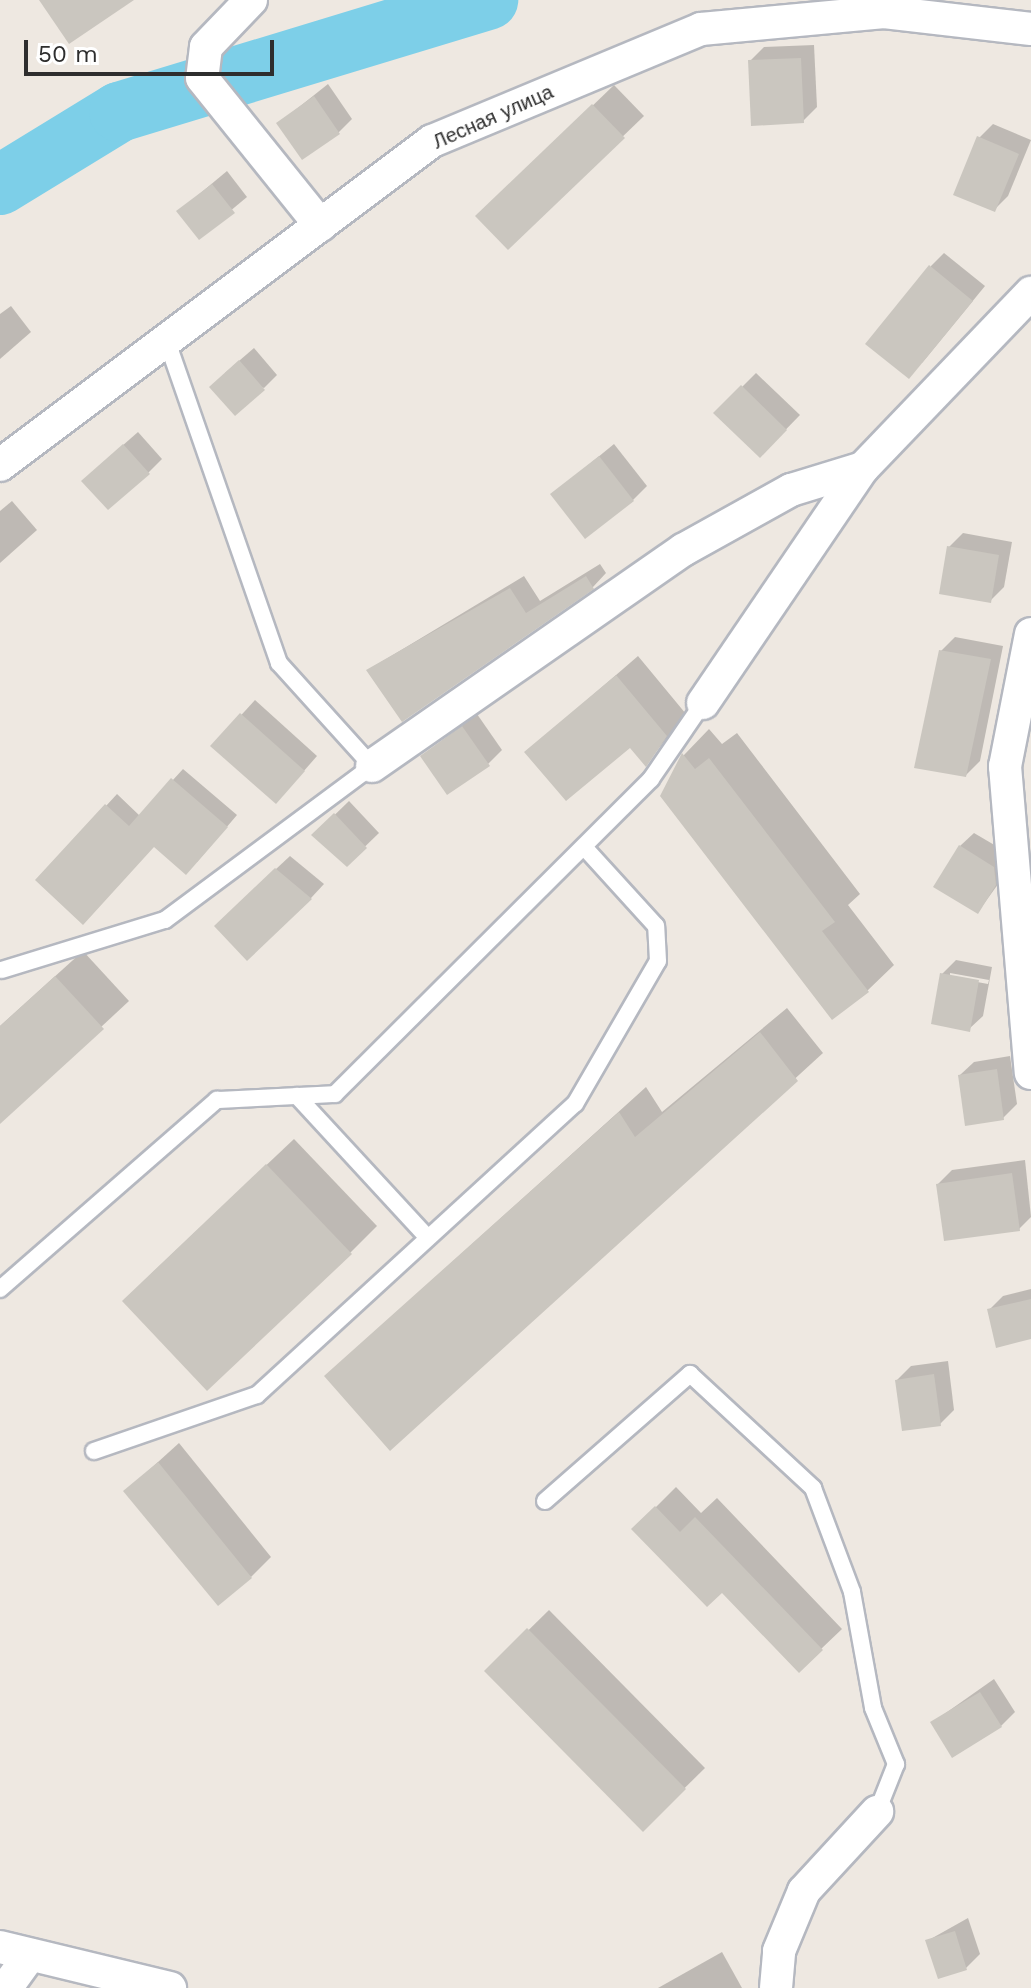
<!DOCTYPE html>
<html>
<head>
<meta charset="utf-8">
<style>
	body { margin:0 }
	#map { position:relative; width:1031px; height:1988px; overflow:hidden; background:#eee8e1; font-family:"Work Sans",sans-serif }
	div>[style] { position:absolute }
	[style*='--x'] { left:calc(var(--x)*1px); top:calc(var(--y)*1px); width:calc(var(--w)*1px); rotate:calc(var(--a)*1deg) }
	.shadow>* { inset:0; background:#0003 }
	.river>* { height:60px; margin:-30px; padding:0 30px; transform-origin:30px; border-radius:30px; background:#7dcfe8 }
	.building>* { inset:0; background:#cac6bf }
	.roads { filter:drop-shadow(2px 0 #b5b8c0) drop-shadow(-2px 0 #b5b8c0) drop-shadow(0 2px #b5b8c0) drop-shadow(0 -2px #b5b8c0) }
	.service>* { height:16px; margin:-8px; padding:0 8px; transform-origin:8px; border-radius:8px; background:#fff }
	.minor>* { height:32px; margin:-16px; padding:0 16px; transform-origin:16px; border-radius:16px; background:#fff }
	span { translate:-50% -50%; white-space:nowrap; text-align:center; line-height:1.15; -webkit-text-stroke:6px #fff; paint-order:stroke }
	.street-label { font-size:20px; color:#2e2e2e }
	.scale { position:absolute; left:24px; top:40px; width:250px; height:36px; box-sizing:border-box; border:4px solid #2e2e2e; border-top:0; padding-left:10px; font-size:24px; line-height:28px; white-space:nowrap; color:#2e2e2e; -webkit-text-stroke:6px #fff; paint-order:stroke }
</style>
</head>
<body>
<div id="map">
	<div class="shadow">
		<div style="clip-path:polygon(814px 45px,817px 107px,803px 121px,750px 61px,764px 47px)"></div>
		<div style="clip-path:polygon(328px 84px,352px 119px,338px 133px,279px 123px)"></div>
		<div style="clip-path:polygon(614px 85px,644px 116px,508px 247px,499px 196px)"></div>
		<div style="clip-path:polygon(993px 124px,1031px 140px,1008px 196px,994px 210px,979px 138px)"></div>
		<div style="clip-path:polygon(227px 171px,247px 197px,199px 237px,179px 211px)"></div>
		<div style="clip-path:polygon(944px 253px,985px 286px,922px 363px,931px 266px)"></div>
		<div style="clip-path:polygon(11px 306px,31px 332px,0 359px,0 314px)"></div>
		<div style="clip-path:polygon(254px 348px,277px 375px,264px 388px,225px 373px)"></div>
		<div style="clip-path:polygon(756px 373px,800px 415px,760px 456px,716px 413px)"></div>
		<div style="clip-path:polygon(138px 432px,162px 459px,148px 473px,98px 467px)"></div>
		<div style="clip-path:polygon(614px 444px,647px 486px,633px 500px,553px 494px)"></div>
		<div style="clip-path:polygon(12px 501px,37px 530px,0 563px,0 511px)"></div>
		<div style="clip-path:polygon(963px 533px,1012px 542px,1004px 587px,990px 601px,949px 547px)"></div>
		<div style="clip-path:polygon(600px 564px,606px 573px,593px 587px,402px 719px,368px 670px,524px 576px,540px 601px)"></div>
		<div style="clip-path:polygon(955px 637px,1003px 646px,980px 761px,966px 775px,941px 651px)"></div>
		<div style="clip-path:polygon(638px 656px,686px 714px,646px 764px,630px 745px,527px 752px)"></div>
		<div style="clip-path:polygon(255px 700px,317px 756px,289px 788px,213px 746px)"></div>
		<div style="clip-path:polygon(477px 714px,502px 750px,488px 764px,422px 756px)"></div>
		<div style="clip-path:polygon(709px 729px,722px 744px,737px 733px,860px 894px,848px 905px,894px 965px,867px 991px,662px 796px,684px 755px)"></div>
		<div style="clip-path:polygon(183px 769px,237px 815px,197px 862px,154px 845px,38px 880px,117px 794px,140px 816px)"></div>
		<div style="clip-path:polygon(349px 801px,379px 833px,347px 864px,314px 835px)"></div>
		<div style="clip-path:polygon(974px 833px,1008px 853px,1009px 869px,978px 912px,960px 846px)"></div>
		<div style="clip-path:polygon(290px 856px,324px 884px,311px 898px,230px 912px)"></div>
		<div style="clip-path:polygon(83px 951px,129px 1001px,0 1121px,0 1026px)"></div>
		<div style="clip-path:polygon(evenodd,956px 960px,992px 967px,983px 1016px,969px 1029px,942px 974px,956px 960px,950px 973px,989px 980px,988px 984px,950px 977px,950px 973px)"></div>
		<div style="clip-path:polygon(787px 1008px,823px 1053px,391px 1448px,326px 1376px,646px 1087px,662px 1112px)"></div>
		<div style="clip-path:polygon(1010px 1056px,1017px 1104px,1003px 1118px,960px 1075px,974px 1062px)"></div>
		<div style="clip-path:polygon(294px 1139px,377px 1226px,350px 1253px,151px 1274px)"></div>
		<div style="clip-path:polygon(1025px 1160px,1031px 1217px,1019px 1229px,938px 1184px,952px 1170px)"></div>
		<div style="clip-path:polygon(1031px 1289px,1031px 1337px,989px 1310px,1003px 1296px)"></div>
		<div style="clip-path:polygon(948px 1361px,954px 1410px,940px 1424px,897px 1380px,911px 1366px)"></div>
		<div style="clip-path:polygon(179px 1443px,271px 1557px,251px 1577px,126px 1491px)"></div>
		<div style="clip-path:polygon(676px 1487px,701px 1513px,717px 1498px,842px 1629px,799px 1670px,722px 1590px,634px 1529px)"></div>
		<div style="clip-path:polygon(549px 1610px,705px 1768px,643px 1829px,487px 1671px)"></div>
		<div style="clip-path:polygon(994px 1679px,1015px 1712px,1001px 1726px,933px 1722px)"></div>
		<div style="clip-path:polygon(968px 1918px,980px 1954px,966px 1968px,927px 1941px)"></div>
		<div style="clip-path:polygon(722px 1952px,742px 1988px,658px 1988px)"></div>
	</div>
	<div class="river">
		<div style="--x:0;--y:185;--w:140;--a:-31.5"></div>
		<div style="--x:119;--y:112;--w:386;--a:-16.9"></div>
	</div>
	<div class="building">
		<div style="clip-path:polygon(39px 0,134px 0,69px 44px)"></div>
		<div style="clip-path:polygon(801px 58px,804px 123px,751px 126px,748px 60px)"></div>
		<div style="clip-path:polygon(314px 96px,340px 134px,302px 160px,276px 123px)"></div>
		<div style="clip-path:polygon(592px 104px,625px 138px,508px 250px,475px 216px)"></div>
		<div style="clip-path:polygon(977px 136px,1019px 154px,995px 212px,953px 195px)"></div>
		<div style="clip-path:polygon(212px 184px,235px 213px,199px 240px,176px 211px)"></div>
		<div style="clip-path:polygon(929px 265px,973px 301px,909px 379px,865px 344px)"></div>
		<div style="clip-path:polygon(239px 360px,265px 390px,235px 416px,209px 387px)"></div>
		<div style="clip-path:polygon(741px 385px,787px 430px,760px 458px,713px 413px)"></div>
		<div style="clip-path:polygon(123px 444px,150px 474px,108px 510px,81px 481px)"></div>
		<div style="clip-path:polygon(599px 456px,634px 501px,585px 539px,550px 494px)"></div>
		<div style="clip-path:polygon(947px 546px,999px 555px,991px 603px,939px 594px)"></div>
		<div style="clip-path:polygon(586px 576px,594px 589px,402px 722px,366px 670px,510px 588px,526px 613px)"></div>
		<div style="clip-path:polygon(939px 650px,991px 659px,966px 777px,914px 768px)"></div>
		<div style="clip-path:polygon(616px 675px,667px 736px,646px 767px,630px 748px,566px 801px,524px 752px)"></div>
		<div style="clip-path:polygon(240px 713px,305px 771px,276px 804px,210px 746px)"></div>
		<div style="clip-path:polygon(462px 726px,490px 766px,447px 795px,420px 756px)"></div>
		<div style="clip-path:polygon(682px 753px,695px 769px,709px 758px,835px 922px,822px 931px,869px 992px,832px 1020px,660px 796px)"></div>
		<div style="clip-path:polygon(171px 778px,228px 827px,186px 875px,154px 847px,83px 925px,35px 880px,105px 804px,129px 826px)"></div>
		<div style="clip-path:polygon(334px 813px,367px 848px,347px 867px,311px 835px)"></div>
		<div style="clip-path:polygon(959px 845px,994px 867px,996px 885px,978px 914px,933px 887px)"></div>
		<div style="clip-path:polygon(275px 868px,312px 899px,247px 961px,214px 926px)"></div>
		<div style="clip-path:polygon(940px 973px,979px 980px,970px 1032px,931px 1024px)"></div>
		<div style="clip-path:polygon(55px 976px,104px 1029px,0 1124px,0 1026px)"></div>
		<div style="clip-path:polygon(760px 1032px,798px 1081px,390px 1451px,324px 1376px,619px 1112px,635px 1137px)"></div>
		<div style="clip-path:polygon(997px 1069px,1004px 1120px,965px 1126px,958px 1075px)"></div>
		<div style="clip-path:polygon(266px 1164px,352px 1254px,207px 1391px,122px 1301px)"></div>
		<div style="clip-path:polygon(1012px 1173px,1020px 1231px,944px 1241px,936px 1184px)"></div>
		<div style="clip-path:polygon(1031px 1299px,1031px 1339px,996px 1348px,987px 1309px)"></div>
		<div style="clip-path:polygon(934px 1374px,941px 1426px,902px 1431px,895px 1380px)"></div>
		<div style="clip-path:polygon(158px 1462px,252px 1578px,218px 1606px,123px 1491px)"></div>
		<div style="clip-path:polygon(655px 1506px,680px 1532px,695px 1517px,823px 1650px,799px 1673px,722px 1593px,707px 1607px,631px 1529px)"></div>
		<div style="clip-path:polygon(527px 1628px,686px 1789px,643px 1832px,484px 1671px)"></div>
		<div style="clip-path:polygon(980px 1692px,1002px 1727px,952px 1758px,930px 1722px)"></div>
		<div style="clip-path:polygon(955px 1931px,967px 1970px,938px 1979px,925px 1940px)"></div>
	</div>
	<div class="roads">
		<div class="service">
			<div style="--x:2;--y:970;--w:170;--a:-17.1"></div>
			<div style="--x:165;--y:920;--w:258;--a:-36.6"></div>
			<div style="--x:372;--y:766;--w:139;--a:-132.1"></div>
			<div style="--x:279;--y:663;--w:338;--a:-109.2"></div>
			<div style="--x:297;--y:1096;--w:190;--a:47.3"></div>
			<div style="--x:0;--y:1289;--w:288;--a:-41.1"></div>
			<div style="--x:217;--y:1100;--w:118;--a:-2.9"></div>
			<div style="--x:335;--y:1094;--w:446;--a:-44.9"></div>
			<div style="--x:651;--y:779;--w:92;--a:-55.6"></div>
			<div style="--x:94;--y:1451;--w:172;--a:-19"></div>
			<div style="--x:257;--y:1395;--w:431;--a:-42.5"></div>
			<div style="--x:575;--y:1104;--w:165;--a:-59.9"></div>
			<div style="--x:658;--y:961;--w:35;--a:-93"></div>
			<div style="--x:656;--y:926;--w:107;--a:-132.3"></div>
			<div style="--x:545;--y:1501;--w:193;--a:-41.2"></div>
			<div style="--x:690;--y:1374;--w:168;--a:42.8"></div>
			<div style="--x:813;--y:1488;--w:111;--a:69.4"></div>
			<div style="--x:852;--y:1592;--w:118;--a:79.7"></div>
			<div style="--x:873;--y:1708;--w:61;--a:67.7"></div>
			<div style="--x:896;--y:1764;--w:52;--a:111.6"></div>
		</div>
		<div class="minor">
			<div style="--x:251;--y:0;--w:65;--a:133.8"></div>
			<div style="--x:206;--y:47;--w:31;--a:97"></div>
			<div style="--x:202;--y:78;--w:189;--a:51.2"></div>
			<div style="--x:0;--y:465;--w:540;--a:-36.87"></div>
			<div style="--x:432;--y:141;--w:291;--a:-22.6"></div>
			<div style="--x:701;--y:29;--w:184;--a:-5.3"></div>
			<div style="--x:884;--y:12;--w:148;--a:6.6"></div>
			<div style="--x:1031;--y:634;--w:135;--a:101.1"></div>
			<div style="--x:1005;--y:766;--w:308;--a:85.2"></div>
			<div style="--x:703;--y:703;--w:284;--a:-55.8"></div>
			<div style="--x:863;--y:468;--w:243;--a:-46.2"></div>
			<div style="--x:372;--y:766;--w:379;--a:-34.8"></div>
			<div style="--x:683;--y:550;--w:124;--a:-29.1"></div>
			<div style="--x:791;--y:490;--w:75;--a:-17"></div>
			<div style="--x:0;--y:1947;--w:175;--a:13.6"></div>
			<div style="--x:6;--y:1988;--w:41;--a:-54"></div>
			<div style="--x:776;--y:1988;--w:37;--a:-85"></div>
			<div style="--x:779;--y:1951;--w:65;--a:-67.4"></div>
			<div style="--x:804;--y:1891;--w:108;--a:-47.3"></div>
		</div>
	</div>
	<div class="street-label">
		<span style="left:493px;top:117px;rotate:-24deg">Лесная улица</span>
	</div>
	<div class="scale">50 m</div>
</div>
</body>
</html>
